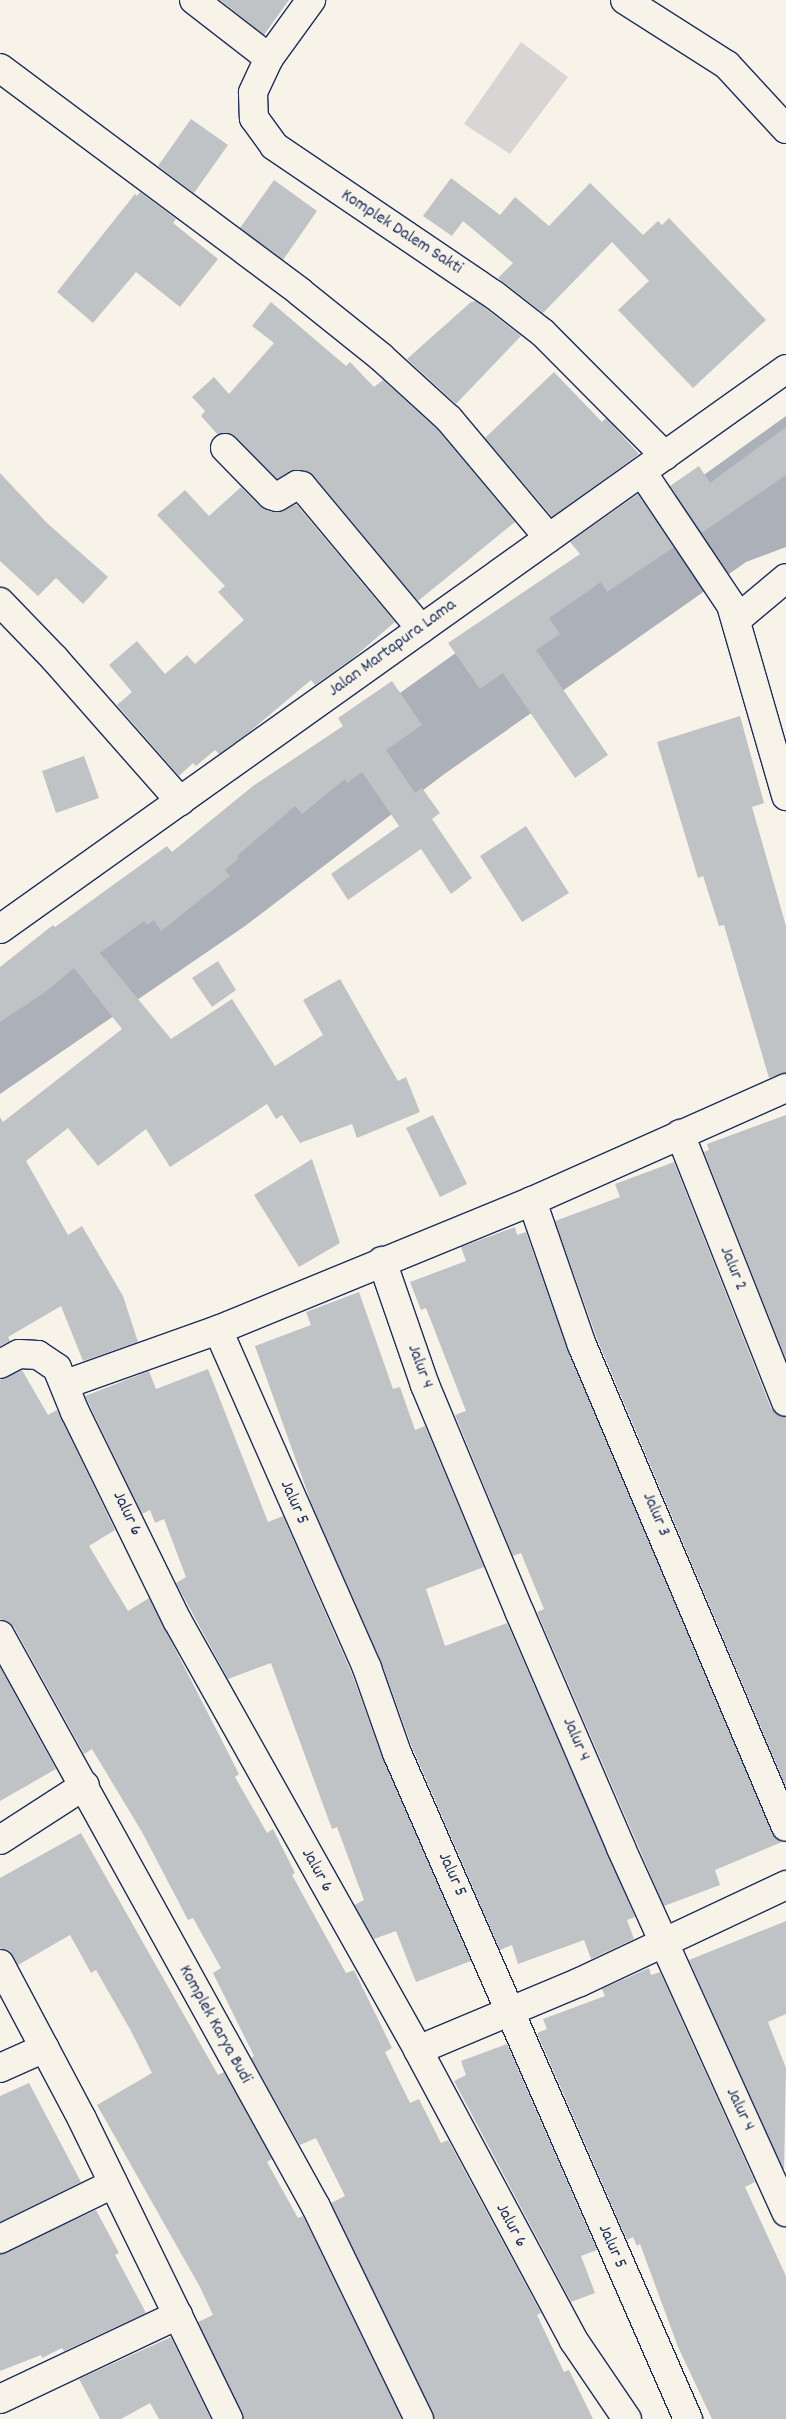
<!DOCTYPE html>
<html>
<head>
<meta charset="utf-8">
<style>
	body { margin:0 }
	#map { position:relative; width:786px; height:2419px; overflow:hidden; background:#f7f3e8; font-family:Dekko,sans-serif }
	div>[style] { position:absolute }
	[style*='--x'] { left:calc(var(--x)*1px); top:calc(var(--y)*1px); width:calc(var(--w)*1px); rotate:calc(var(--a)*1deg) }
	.green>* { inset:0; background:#d7d6d4 }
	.water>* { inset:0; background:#acb0b9 }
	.building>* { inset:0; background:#c0c3c5 }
	.roads { filter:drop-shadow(1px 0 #1b2f5e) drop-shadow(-1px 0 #1b2f5e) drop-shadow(0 1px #1b2f5e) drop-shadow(0 -1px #1b2f5e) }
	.minor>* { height:28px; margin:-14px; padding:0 14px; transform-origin:14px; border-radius:14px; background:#f7f3e8 }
	.major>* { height:28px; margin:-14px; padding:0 14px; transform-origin:14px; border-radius:14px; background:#f7f3e8 }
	span { translate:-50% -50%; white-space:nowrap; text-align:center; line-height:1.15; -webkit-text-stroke:5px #f7f3e8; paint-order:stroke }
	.street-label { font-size:18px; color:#1b2f5e }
</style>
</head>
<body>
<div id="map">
	<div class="green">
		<div style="clip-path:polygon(521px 42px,568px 77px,510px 154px,464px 124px)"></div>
	</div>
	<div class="water">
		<div style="clip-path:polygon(786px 416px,786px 547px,746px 562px,443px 775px,245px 926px,0 1094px,0 980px)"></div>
	</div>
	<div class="building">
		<div style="clip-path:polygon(220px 0,289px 0,264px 35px)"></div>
		<div style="clip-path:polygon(191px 119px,228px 145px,194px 193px,158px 166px)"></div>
		<div style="clip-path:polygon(451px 178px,500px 215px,515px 197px,549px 226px,590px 183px,643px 235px,658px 221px,662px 225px,669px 218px,766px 320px,693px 388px,618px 310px,649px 281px,612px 242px,543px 313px,498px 278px,513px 263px,463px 221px,452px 236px,423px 216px)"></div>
		<div style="clip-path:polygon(274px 180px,317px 211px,283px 260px,240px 228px)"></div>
		<div style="clip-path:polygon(140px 192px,176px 219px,173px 223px,218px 259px,180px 307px,136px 272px,93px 323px,57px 292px,135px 194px,137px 196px)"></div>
		<div style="clip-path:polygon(476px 301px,521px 336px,456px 404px,407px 359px,471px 302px)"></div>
		<div style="clip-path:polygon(271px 302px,346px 366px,350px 362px,374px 387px,383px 380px,438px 430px,515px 522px,418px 601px,314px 476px,299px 470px,277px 479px,236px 437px,229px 433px,218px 435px,201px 416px,205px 411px,192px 397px,214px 377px,229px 394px,274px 343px,252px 326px)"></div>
		<div style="clip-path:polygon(554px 372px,602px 422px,606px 418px,639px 454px,552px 517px,485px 438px)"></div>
		<div style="clip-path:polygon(786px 427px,786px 475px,703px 532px,700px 530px,670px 486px,699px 466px,710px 483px)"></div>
		<div style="clip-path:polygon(0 473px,47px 523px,108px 577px,83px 604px,56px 578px,38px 596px,0 561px)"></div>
		<div style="clip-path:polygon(241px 487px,260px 506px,272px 512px,279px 512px,296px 504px,395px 622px,353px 658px,315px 685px,311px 680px,248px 733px,219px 754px,215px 750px,196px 766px,193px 763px,179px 776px,117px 705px,132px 692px,109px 665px,137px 641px,165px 674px,187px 655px,195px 664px,244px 620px,218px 592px,225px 586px,157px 515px,185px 490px,209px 516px)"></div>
		<div style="clip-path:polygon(638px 494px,674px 547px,607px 592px,601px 582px,549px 618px,560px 634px,536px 650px,608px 755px,575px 778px,503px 673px,480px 689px,448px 643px,580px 554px,570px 542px)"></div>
		<div style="clip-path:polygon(392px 681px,422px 725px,386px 750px,415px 793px,422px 788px,440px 813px,432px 819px,472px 878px,451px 894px,421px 849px,348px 900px,331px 874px,399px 826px,362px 772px,347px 783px,345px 779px,302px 814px,295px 806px,237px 856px,239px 858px,225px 870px,230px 876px,161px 931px,154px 920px,147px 925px,144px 921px,100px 953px,171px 1039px,232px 999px,275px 1066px,323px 1035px,303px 1000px,340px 979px,398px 1081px,406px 1077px,420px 1112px,357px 1138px,352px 1124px,300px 1143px,282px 1115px,276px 1119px,267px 1104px,170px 1167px,146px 1129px,98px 1166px,68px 1128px,26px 1161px,68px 1235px,82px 1226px,123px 1296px,138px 1342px,83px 1361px,61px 1306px,8px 1337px,10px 1341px,0 1346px,0 1117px,3px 1122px,122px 1029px,74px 968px,44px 993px,0 1022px,0 967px,53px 925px,55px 927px,167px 846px,172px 852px,253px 786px,343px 726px,338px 718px)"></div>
		<div style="clip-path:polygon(740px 716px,764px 803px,752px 807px,786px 926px,786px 1073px,769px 1078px,724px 925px,719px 926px,703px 876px,698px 878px,657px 742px)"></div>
		<div style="clip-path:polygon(84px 756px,99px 798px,56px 813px,42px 771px)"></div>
		<div style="clip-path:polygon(526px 826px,569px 893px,522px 922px,480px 856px)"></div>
		<div style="clip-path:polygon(218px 961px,236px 990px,212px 1007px,192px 978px)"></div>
		<div style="clip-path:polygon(433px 1115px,467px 1184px,440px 1197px,406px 1128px)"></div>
		<div style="clip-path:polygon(786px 1115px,786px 1360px,704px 1152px,709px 1150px,707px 1144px)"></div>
		<div style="clip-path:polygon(312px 1159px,340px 1243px,299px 1267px,254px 1195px)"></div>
		<div style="clip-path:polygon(674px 1162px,771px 1408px,777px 1414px,786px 1417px,786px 1787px,597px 1339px,555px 1221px,620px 1197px,615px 1184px)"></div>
		<div style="clip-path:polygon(515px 1227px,517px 1235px,526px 1232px,568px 1351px,772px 1833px,782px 1842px,715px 1870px,720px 1885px,664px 1906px,537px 1612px,544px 1609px,521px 1553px,513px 1556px,455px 1415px,466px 1411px,426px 1308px,421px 1310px,410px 1282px,466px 1261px,461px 1247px)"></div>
		<div style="clip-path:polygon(359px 1292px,393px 1389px,400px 1387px,415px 1430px,425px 1426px,484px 1567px,426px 1589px,445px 1646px,507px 1623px,635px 1917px,627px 1920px,634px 1939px,591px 1959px,584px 1940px,518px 1964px,512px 1945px,500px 1950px,412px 1747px,381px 1662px,312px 1505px,255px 1346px,311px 1325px,306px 1312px)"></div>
		<div style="clip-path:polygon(208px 1369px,268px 1522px,283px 1516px,352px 1674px,383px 1759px,471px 1961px,416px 1982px,396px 1931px,374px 1939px,354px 1905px,364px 1900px,337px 1827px,332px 1829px,271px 1663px,228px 1679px,176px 1583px,186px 1577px,164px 1519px,155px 1523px,150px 1510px,142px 1514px,85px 1396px,149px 1371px,156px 1389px)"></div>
		<div style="clip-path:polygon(22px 1370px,48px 1415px,57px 1410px,115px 1530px,89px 1546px,128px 1611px,149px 1598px,239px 1774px,235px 1777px,267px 1833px,273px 1829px,295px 1873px,292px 1875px,346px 1973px,354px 1970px,392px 2048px,385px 2052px,410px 2103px,419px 2099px,441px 2143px,448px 2140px,541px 2313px,537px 2315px,564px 2372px,569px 2370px,593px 2419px,434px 2419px,331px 2203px,345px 2196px,316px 2138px,300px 2145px,251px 2058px,254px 2056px,213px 1973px,221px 1968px,193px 1918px,188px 1920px,142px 1832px,92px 1749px,84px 1754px,14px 1627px,0 1619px,0 1380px)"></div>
		<div style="clip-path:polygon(0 1667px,56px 1769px,0 1801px)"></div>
		<div style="clip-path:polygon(81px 1833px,218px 2075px,224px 2072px,272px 2159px,267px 2162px,298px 2218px,303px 2216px,402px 2419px,243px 2419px,198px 2322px,213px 2315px,200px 2287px,97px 2105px,152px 2073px,131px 2031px,96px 1970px,91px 1973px,70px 1935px,18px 1965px,9px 1951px,0 1948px,0 1878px)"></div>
		<div style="clip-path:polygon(786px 1921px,786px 2014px,768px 2022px,786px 2068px,784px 2171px,689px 1960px)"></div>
		<div style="clip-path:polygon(649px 1968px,651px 1975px,660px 1972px,755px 2182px,745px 2187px,786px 2276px,786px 2419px,712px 2419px,678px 2347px,640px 2244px,637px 2246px,633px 2237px,627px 2240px,537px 2033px,547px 2029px,543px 2019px,605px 1996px,602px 1989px)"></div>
		<div style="clip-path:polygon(507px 2044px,597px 2250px,581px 2256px,595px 2293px,571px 2302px,454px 2081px,466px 2075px,461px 2061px)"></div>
		<div style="clip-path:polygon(29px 2083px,81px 2182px,0 2222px,0 2096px)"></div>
		<div style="clip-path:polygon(96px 2210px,119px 2253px,115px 2255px,146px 2313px,64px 2351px,62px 2348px,42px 2358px,41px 2355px,0 2371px,0 2254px)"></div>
		<div style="clip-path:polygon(171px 2337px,211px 2419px,159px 2419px,150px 2403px,121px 2419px,100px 2419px,79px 2379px)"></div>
	</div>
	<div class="roads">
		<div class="minor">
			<div style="--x:194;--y:0;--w:95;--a:37.7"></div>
			<div style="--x:269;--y:58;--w:38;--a:115"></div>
			<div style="--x:253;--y:93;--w:25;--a:88"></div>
			<div style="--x:254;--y:118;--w:34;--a:54"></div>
			<div style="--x:274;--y:146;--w:264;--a:34.1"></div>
			<div style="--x:493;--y:294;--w:63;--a:38"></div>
			<div style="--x:543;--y:333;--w:173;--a:45.2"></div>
			<div style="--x:625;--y:0;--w:121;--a:32.5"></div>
			<div style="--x:727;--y:65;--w:87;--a:47.3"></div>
			<div style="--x:269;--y:58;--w:72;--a:-54.1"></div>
			<div style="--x:0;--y:68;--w:374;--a:36.7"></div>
			<div style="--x:300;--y:292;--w:104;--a:38.7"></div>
			<div style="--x:381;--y:357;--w:92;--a:42.4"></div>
			<div style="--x:449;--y:419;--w:155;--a:50"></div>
			<div style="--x:225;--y:448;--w:66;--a:45.6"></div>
			<div style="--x:271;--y:495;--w:6;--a:18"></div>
			<div style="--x:277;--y:497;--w:23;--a:-31"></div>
			<div style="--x:297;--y:485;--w:5;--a:11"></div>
			<div style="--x:302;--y:486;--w:186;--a:50.2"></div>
			<div style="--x:642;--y:472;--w:160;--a:56.2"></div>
			<div style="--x:731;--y:605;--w:199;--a:73.9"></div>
			<div style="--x:0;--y:602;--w:78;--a:46"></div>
			<div style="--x:54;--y:658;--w:191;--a:48.6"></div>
			<div style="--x:736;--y:620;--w:65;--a:-40"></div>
			<div style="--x:680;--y:1134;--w:288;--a:68.4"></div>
			<div style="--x:532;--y:1201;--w:152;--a:70.9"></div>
			<div style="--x:582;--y:1345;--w:523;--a:67.06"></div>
			<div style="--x:382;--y:1261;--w:131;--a:70.9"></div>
			<div style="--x:425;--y:1385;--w:247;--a:67.4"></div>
			<div style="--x:520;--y:1613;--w:256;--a:66.7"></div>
			<div style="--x:621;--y:1848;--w:400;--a:65.6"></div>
			<div style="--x:218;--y:1330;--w:369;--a:66.2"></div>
			<div style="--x:367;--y:1668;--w:90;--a:70.6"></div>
			<div style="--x:397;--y:1753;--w:727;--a:66.4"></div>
			<div style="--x:0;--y:1364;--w:21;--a:-28"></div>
			<div style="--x:19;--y:1354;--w:19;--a:3"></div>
			<div style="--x:38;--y:1355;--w:23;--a:34"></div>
			<div style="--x:57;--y:1368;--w:48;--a:67.8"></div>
			<div style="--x:75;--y:1412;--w:232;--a:63.9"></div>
			<div style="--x:177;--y:1620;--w:493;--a:60.7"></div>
			<div style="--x:418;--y:2050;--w:330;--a:61.8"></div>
			<div style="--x:574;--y:2341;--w:94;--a:55.8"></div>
			<div style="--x:66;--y:1384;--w:161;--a:-19.6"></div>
			<div style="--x:218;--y:1330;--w:339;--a:-22.3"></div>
			<div style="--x:532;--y:1201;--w:278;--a:-24"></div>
			<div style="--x:0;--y:1635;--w:653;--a:61.08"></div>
			<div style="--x:316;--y:2207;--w:236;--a:64.1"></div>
			<div style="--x:0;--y:1840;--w:101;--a:-32.9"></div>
			<div style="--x:0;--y:1964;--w:175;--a:62.1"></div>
			<div style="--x:82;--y:2119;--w:334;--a:64"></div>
			<div style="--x:418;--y:2050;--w:176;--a:-22.8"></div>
			<div style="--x:580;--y:1982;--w:228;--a:-25.2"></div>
			<div style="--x:0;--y:2068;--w:49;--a:-24"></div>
			<div style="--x:0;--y:2239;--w:126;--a:-26"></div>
			<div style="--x:0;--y:2399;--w:197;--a:-25.3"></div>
		</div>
		<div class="major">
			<div style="--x:0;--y:929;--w:965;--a:-35.47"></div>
		</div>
	</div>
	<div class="street-label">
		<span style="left:401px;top:233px;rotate:33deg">Komplek Dalem Sakti</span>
		<span style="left:393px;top:649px;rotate:-36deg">Jalan Martapura Lama</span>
		<span style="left:732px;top:1269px;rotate:68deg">Jalur 2</span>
		<span style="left:419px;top:1367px;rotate:70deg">Jalur 4</span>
		<span style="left:293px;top:1503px;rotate:66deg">Jalur 5</span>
		<span style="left:126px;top:1514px;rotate:65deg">Jalur 6</span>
		<span style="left:655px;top:1515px;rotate:67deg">Jalur 3</span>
		<span style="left:575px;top:1740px;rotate:67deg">Jalur 4</span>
		<span style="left:316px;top:1871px;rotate:61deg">Jalur 6</span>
		<span style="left:451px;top:1875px;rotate:66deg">Jalur 5</span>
		<span style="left:214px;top:2025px;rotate:61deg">Komplek Karya Budi</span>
		<span style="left:739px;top:2110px;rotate:65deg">Jalur 4</span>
		<span style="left:510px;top:2226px;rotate:62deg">Jalur 6</span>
		<span style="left:611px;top:2247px;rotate:66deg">Jalur 5</span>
	</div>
</div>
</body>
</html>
